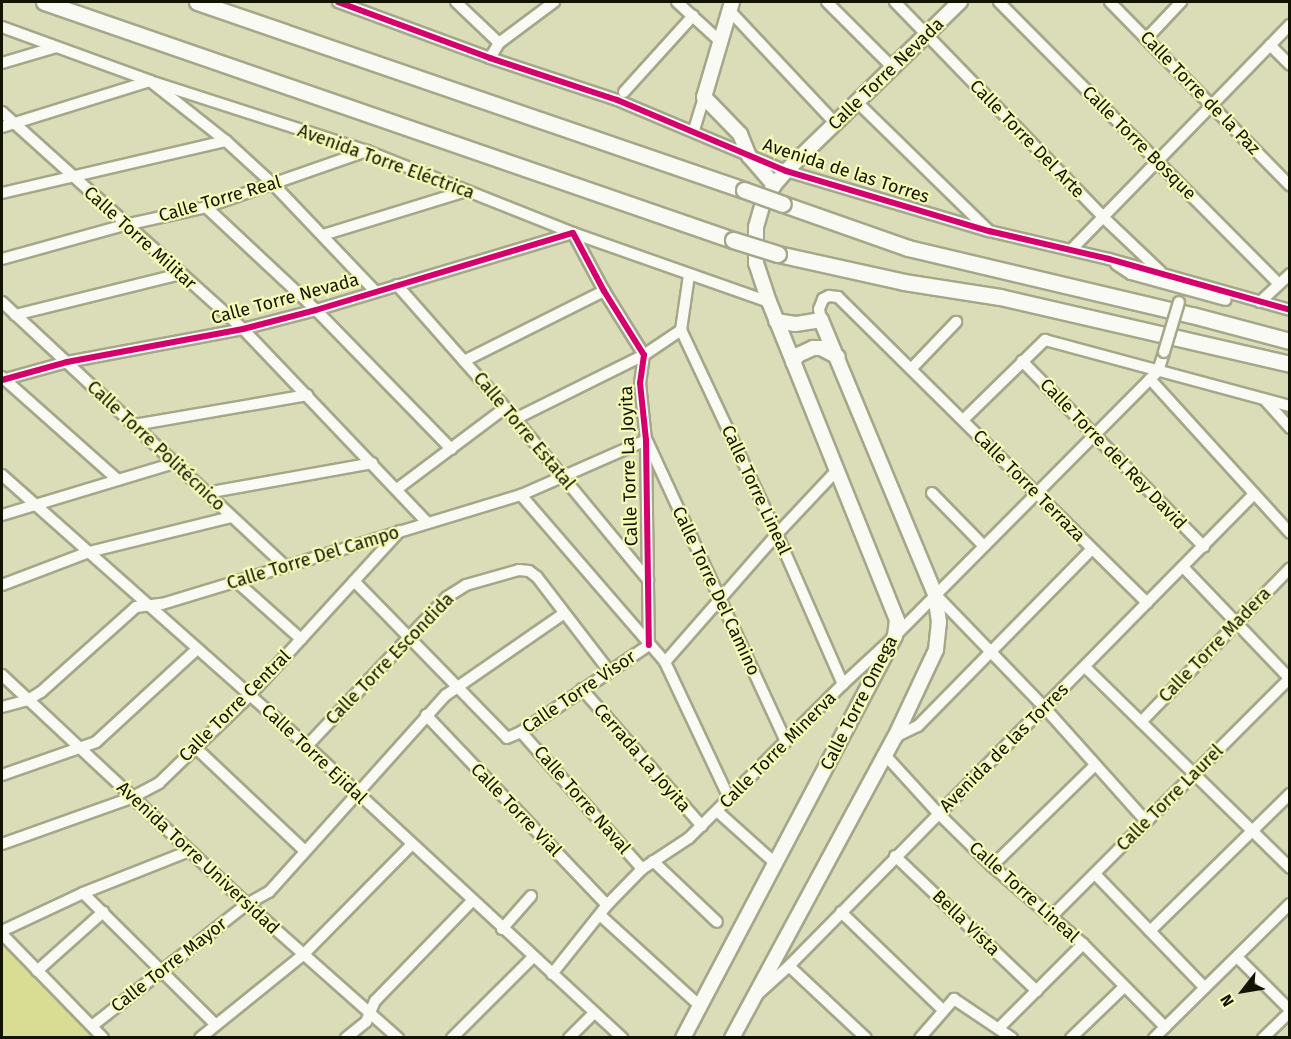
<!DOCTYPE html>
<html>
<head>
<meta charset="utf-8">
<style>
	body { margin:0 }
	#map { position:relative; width:1291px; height:1039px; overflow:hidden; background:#daddb8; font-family:"Fira Sans",sans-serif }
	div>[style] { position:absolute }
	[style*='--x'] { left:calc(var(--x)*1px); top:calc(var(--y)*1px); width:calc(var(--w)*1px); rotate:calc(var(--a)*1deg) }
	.green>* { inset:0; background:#d8dd93 }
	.roads { filter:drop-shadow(2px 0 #a4a789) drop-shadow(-2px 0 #a4a789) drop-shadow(0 2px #a4a789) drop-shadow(0 -2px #a4a789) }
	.minor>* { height:10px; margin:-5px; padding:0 5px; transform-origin:5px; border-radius:5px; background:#f9faf4 }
	.major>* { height:14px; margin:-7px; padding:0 7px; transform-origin:7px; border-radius:7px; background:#f9faf4 }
	.highway>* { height:15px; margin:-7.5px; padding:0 7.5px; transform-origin:7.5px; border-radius:7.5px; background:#f9faf4 }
	.bridges { filter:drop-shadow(2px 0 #a4a789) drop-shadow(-2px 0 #a4a789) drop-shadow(0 2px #a4a789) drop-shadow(0 -2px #a4a789) }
	.minor-bridge>* { height:10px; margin:-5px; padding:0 5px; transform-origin:5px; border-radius:5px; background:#f9faf4 }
	.highway-bridge>* { height:15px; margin:-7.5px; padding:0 7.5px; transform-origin:7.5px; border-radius:7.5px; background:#f9faf4 }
	.cycleway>* { height:6px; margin:-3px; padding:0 3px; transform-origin:3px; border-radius:3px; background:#d6006c }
	span { translate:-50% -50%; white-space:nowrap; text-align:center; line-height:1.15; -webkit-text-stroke:4.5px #f5fab6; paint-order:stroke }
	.street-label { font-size:18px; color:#131400 }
	.frame { position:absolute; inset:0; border:3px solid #131400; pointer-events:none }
	.north { position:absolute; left:1213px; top:961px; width:60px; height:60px; -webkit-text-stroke:4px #f5fab6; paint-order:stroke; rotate:239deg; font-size:16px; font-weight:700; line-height:24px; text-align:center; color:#131400 }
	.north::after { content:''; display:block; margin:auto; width:21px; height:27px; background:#131400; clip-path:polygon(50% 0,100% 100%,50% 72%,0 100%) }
</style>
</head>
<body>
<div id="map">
	<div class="green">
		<div style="clip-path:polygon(2px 939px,96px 1037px,9px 1038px,2px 1034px)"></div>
	</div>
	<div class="roads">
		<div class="minor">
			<div style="--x:338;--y:2;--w:162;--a:20.2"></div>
			<div style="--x:490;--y:58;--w:134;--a:18.3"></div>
			<div style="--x:617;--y:100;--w:183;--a:22.8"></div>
			<div style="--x:786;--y:171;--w:212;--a:16.5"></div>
			<div style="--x:989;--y:231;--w:123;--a:13.1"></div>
			<div style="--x:1109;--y:259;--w:188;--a:15.7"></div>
			<div style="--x:456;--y:2;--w:59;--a:43.6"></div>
			<div style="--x:677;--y:2;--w:59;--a:42.3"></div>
			<div style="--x:827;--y:2;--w:92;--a:45"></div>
			<div style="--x:895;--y:2;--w:299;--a:45.9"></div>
			<div style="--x:1103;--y:217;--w:79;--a:43.5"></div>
			<div style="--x:999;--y:2;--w:397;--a:45.2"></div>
			<div style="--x:1110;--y:2;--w:257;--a:45.6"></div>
			<div style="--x:729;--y:10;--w:155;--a:46.8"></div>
			<div style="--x:2;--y:27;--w:158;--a:20"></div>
			<div style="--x:150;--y:81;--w:228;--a:17.9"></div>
			<div style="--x:367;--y:151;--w:222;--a:21.7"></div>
			<div style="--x:573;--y:233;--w:208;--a:19.4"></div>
			<div style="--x:1147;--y:38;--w:50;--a:-46.6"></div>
			<div style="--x:1270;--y:45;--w:28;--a:45"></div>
			<div style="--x:490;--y:58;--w:17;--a:-59"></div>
			<div style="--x:499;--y:43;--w:69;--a:-36.7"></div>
			<div style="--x:2;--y:63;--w:56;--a:-16.5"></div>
			<div style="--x:624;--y:92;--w:103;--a:-47.8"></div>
			<div style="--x:857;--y:102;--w:183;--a:44.3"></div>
			<div style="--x:2;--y:112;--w:324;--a:42"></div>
			<div style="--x:243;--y:329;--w:267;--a:46.4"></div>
			<div style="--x:2;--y:127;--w:155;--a:-17.3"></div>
			<div style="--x:150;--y:81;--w:97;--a:38.3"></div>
			<div style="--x:226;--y:141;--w:65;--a:42.5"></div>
			<div style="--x:274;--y:185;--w:146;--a:46.4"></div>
			<div style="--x:694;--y:130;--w:34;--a:-73"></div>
			<div style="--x:2;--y:193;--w:230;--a:-13.1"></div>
			<div style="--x:206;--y:207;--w:151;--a:43.1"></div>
			<div style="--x:316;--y:310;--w:194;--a:45.8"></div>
			<div style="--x:323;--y:235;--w:150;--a:-17.1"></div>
			<div style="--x:1072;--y:249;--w:313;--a:-45.8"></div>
			<div style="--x:2;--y:259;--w:128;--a:-15.5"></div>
			<div style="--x:125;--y:225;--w:83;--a:-12.5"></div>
			<div style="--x:206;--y:207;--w:170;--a:-19.2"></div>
			<div style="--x:1116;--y:264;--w:18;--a:34"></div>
			<div style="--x:1131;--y:274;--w:98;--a:15.3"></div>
			<div style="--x:397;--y:285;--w:179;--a:48.6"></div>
			<div style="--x:515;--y:419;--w:209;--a:50.4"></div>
			<div style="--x:2;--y:302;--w:387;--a:43"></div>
			<div style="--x:1260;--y:302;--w:41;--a:-43"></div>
			<div style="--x:15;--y:315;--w:171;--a:-13.9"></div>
			<div style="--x:821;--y:320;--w:11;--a:-100"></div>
			<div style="--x:819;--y:309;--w:11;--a:-68"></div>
			<div style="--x:823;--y:299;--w:7;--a:-27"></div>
			<div style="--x:829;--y:296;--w:9;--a:6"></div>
			<div style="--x:838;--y:297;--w:435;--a:44.7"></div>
			<div style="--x:681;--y:330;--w:225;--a:64.8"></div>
			<div style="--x:777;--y:534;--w:164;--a:66.3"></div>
			<div style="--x:464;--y:361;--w:157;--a:-26.6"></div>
			<div style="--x:1022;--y:361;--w:260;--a:45.6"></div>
			<div style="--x:912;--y:368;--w:64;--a:-46.3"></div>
			<div style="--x:2;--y:377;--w:155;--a:41.6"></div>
			<div style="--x:1150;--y:379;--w:208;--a:47.7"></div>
			<div style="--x:2;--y:380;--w:67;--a:-15.5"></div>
			<div style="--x:67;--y:362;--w:179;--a:-10.6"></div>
			<div style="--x:243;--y:329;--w:75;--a:-14.6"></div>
			<div style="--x:316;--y:310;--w:268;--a:-16.7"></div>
			<div style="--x:573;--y:233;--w:66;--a:61.9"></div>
			<div style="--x:604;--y:291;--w:75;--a:58"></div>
			<div style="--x:644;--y:355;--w:28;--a:98"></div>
			<div style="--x:640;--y:383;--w:57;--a:84"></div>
			<div style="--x:646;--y:440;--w:205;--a:89.2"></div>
			<div style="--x:1264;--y:399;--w:39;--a:48"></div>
			<div style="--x:515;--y:419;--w:144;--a:-26.4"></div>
			<div style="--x:644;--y:355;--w:45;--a:-34"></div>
			<div style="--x:681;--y:330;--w:56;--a:-81.7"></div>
			<div style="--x:963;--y:420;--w:115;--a:-44.3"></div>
			<div style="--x:1045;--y:340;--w:254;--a:15.1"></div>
			<div style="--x:134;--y:425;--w:176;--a:-9.8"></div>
			<div style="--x:648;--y:443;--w:329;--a:65.2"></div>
			<div style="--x:2;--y:475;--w:408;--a:41.6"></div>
			<div style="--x:307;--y:746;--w:430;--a:42.8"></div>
			<div style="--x:397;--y:489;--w:135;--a:-36.9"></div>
			<div style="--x:206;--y:493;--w:169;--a:-10.2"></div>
			<div style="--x:932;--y:493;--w:73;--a:45.6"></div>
			<div style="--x:521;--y:495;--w:221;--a:49.2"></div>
			<div style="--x:665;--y:662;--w:150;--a:64.8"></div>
			<div style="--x:2;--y:515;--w:180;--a:-16.8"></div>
			<div style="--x:1184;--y:568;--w:153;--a:46.3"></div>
			<div style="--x:354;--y:581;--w:219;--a:45.7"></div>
			<div style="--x:507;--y:738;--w:15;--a:-23"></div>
			<div style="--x:521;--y:732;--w:155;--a:-34.2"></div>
			<div style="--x:237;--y:582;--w:86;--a:41.7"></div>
			<div style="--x:2;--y:585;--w:93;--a:-20.8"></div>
			<div style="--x:89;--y:552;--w:147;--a:-13.8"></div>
			<div style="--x:935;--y:594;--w:157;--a:46"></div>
			<div style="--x:1044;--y:707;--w:153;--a:48.2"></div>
			<div style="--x:665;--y:662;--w:170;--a:-48.8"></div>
			<div style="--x:777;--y:534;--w:89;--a:-46.8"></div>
			<div style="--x:1085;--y:667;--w:287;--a:44.4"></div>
			<div style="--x:2;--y:675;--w:335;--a:43.1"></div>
			<div style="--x:247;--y:904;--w:202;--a:41.6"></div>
			<div style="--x:582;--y:689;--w:182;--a:48.8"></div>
			<div style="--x:2;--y:707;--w:27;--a:-15"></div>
			<div style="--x:28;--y:700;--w:15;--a:-32"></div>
			<div style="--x:41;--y:692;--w:127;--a:-41.8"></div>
			<div style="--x:136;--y:607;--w:26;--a:-7"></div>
			<div style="--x:162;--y:604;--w:375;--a:-16.9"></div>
			<div style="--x:521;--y:495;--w:137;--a:-23.7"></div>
			<div style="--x:426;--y:715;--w:262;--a:46.4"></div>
			<div style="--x:1141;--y:722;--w:214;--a:-45.9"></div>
			<div style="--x:521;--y:732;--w:183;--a:48.5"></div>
			<div style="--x:895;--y:737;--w:25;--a:-26"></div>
			<div style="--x:918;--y:726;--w:248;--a:-45.5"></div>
			<div style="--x:307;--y:746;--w:204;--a:-46.8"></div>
			<div style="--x:447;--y:597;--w:22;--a:-32"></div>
			<div style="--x:466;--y:585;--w:55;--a:-15.8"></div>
			<div style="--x:519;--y:570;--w:10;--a:6"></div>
			<div style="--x:529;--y:571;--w:10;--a:37"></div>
			<div style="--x:537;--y:577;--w:118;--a:52.5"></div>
			<div style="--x:196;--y:748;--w:150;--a:43.4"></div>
			<div style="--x:885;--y:755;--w:79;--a:47.6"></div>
			<div style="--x:938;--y:813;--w:76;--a:44.5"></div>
			<div style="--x:992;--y:866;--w:120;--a:40.6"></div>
			<div style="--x:1083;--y:944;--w:117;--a:45.3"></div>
			<div style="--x:2;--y:775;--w:100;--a:-19.3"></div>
			<div style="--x:96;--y:742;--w:137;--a:-42.6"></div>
			<div style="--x:717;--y:811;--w:79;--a:41.9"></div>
			<div style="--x:2;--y:844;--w:137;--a:-19.6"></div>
			<div style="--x:131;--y:798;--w:32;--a:-28"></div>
			<div style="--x:159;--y:783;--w:127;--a:-44"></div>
			<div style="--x:250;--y:695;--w:222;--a:-47.6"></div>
			<div style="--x:895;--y:856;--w:196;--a:43.6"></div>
			<div style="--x:653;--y:861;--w:88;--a:43.6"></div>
			<div style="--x:992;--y:866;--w:144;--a:-44.4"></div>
			<div style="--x:1095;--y:874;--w:158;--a:46"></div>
			<div style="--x:83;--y:893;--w:187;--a:44.8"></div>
			<div style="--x:841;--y:912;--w:141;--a:43.9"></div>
			<div style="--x:600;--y:915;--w:135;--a:42.3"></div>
			<div style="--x:1050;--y:918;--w:339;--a:-45"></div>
			<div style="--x:502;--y:929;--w:44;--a:-48.7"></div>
			<div style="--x:2;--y:931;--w:89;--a:-25.1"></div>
			<div style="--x:83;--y:893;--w:114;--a:-21.6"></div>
			<div style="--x:1150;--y:931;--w:196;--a:-44.4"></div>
			<div style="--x:2;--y:934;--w:145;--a:45.8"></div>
			<div style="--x:1237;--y:957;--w:75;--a:45"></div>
			<div style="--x:789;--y:966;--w:105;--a:43.1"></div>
			<div style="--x:37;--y:971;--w:89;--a:-41.8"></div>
			<div style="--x:552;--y:974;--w:88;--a:-51.4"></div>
			<div style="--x:607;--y:905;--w:50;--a:-45.8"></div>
			<div style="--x:642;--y:869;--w:56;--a:-33.4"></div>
			<div style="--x:689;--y:838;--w:218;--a:-45"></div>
			<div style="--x:843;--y:684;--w:71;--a:-42.7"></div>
			<div style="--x:895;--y:636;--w:373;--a:-45.2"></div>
			<div style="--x:1158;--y:371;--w:20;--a:-72"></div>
			<div style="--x:759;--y:993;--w:40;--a:-42"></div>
			<div style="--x:789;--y:966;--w:663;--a:-45.43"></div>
			<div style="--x:92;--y:1026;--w:197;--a:-38.2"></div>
			<div style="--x:247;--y:904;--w:25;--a:-29"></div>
			<div style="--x:269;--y:892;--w:265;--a:-48.1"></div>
			<div style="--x:446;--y:695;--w:142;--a:-34.7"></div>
			<div style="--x:999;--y:1028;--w:119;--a:-45"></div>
			<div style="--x:200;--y:1038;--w:132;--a:-38.9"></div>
			<div style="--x:303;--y:955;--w:154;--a:-45.5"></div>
			<div style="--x:346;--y:1038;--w:26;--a:-39"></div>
			<div style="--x:366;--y:1022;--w:23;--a:-67"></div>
			<div style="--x:375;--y:1001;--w:139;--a:-45.9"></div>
			<div style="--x:452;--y:1038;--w:115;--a:-45"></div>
			<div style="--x:569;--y:1038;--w:35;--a:-45"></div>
			<div style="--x:920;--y:1038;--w:52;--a:-48.9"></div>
			<div style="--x:954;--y:999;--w:70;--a:33.9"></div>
			<div style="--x:1071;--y:1038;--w:74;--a:-43.9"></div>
			<div style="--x:1154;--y:1038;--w:191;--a:-44.6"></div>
			<div style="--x:1263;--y:1038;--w:37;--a:-44"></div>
		</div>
		<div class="major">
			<div style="--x:732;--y:2;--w:99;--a:106.4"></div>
			<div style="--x:704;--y:97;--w:52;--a:45.8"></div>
			<div style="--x:740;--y:134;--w:24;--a:68"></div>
			<div style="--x:749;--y:156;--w:38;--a:49"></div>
			<div style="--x:793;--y:362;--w:9;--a:-54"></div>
			<div style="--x:798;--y:355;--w:17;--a:-25"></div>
			<div style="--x:813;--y:348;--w:8;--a:0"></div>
			<div style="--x:821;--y:348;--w:19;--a:28"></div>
			<div style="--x:683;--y:1038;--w:454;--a:-62.2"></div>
			<div style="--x:895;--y:636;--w:16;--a:-83"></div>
			<div style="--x:897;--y:620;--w:343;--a:-111.9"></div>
			<div style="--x:769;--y:302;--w:41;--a:-108.4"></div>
			<div style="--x:756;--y:263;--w:36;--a:-90"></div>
			<div style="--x:756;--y:227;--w:22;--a:-74"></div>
			<div style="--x:762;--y:206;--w:24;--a:-60"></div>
			<div style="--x:774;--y:185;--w:18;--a:-49"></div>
			<div style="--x:786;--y:171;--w:243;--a:-44.2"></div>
			<div style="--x:732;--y:1038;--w:342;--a:-61.6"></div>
			<div style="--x:895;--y:737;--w:96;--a:-64.8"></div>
			<div style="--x:936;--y:650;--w:28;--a:-84"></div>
			<div style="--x:939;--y:622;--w:28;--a:-98"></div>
			<div style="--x:935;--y:594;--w:297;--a:-112.6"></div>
			<div style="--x:821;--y:320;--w:26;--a:171"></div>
			<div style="--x:795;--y:324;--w:19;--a:-171"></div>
		</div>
		<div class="highway">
			<div style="--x:44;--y:2;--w:729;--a:19.06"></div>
			<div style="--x:197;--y:2;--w:578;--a:18.97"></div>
			<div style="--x:783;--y:204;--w:133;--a:19.4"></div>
			<div style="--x:908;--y:248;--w:292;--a:13.3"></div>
			<div style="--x:1192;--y:315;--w:101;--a:14.9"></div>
			<div style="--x:778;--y:254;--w:129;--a:12.5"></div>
			<div style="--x:904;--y:282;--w:97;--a:8.9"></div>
			<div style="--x:1000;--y:297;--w:298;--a:13"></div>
		</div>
	</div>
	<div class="bridges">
		<div class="minor-bridge">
			<div style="--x:1164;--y:352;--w:52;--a:-73.3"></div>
		</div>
		<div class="highway-bridge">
			<div style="--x:744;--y:190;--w:41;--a:19.7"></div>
			<div style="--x:733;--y:240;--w:47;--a:17.3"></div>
		</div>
	</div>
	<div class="cycleway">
		<div style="--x:338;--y:2;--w:162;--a:20.2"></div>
		<div style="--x:490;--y:58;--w:134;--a:18.3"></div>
		<div style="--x:617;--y:100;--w:183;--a:22.8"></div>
		<div style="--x:786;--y:171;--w:212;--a:16.5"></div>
		<div style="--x:989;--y:231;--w:123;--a:13.1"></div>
		<div style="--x:1109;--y:259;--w:188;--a:15.7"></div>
		<div style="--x:2;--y:380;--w:67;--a:-15.5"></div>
		<div style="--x:67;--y:362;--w:179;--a:-10.6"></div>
		<div style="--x:243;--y:329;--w:75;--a:-14.6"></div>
		<div style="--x:316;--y:310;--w:268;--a:-16.7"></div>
		<div style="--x:573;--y:233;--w:66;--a:61.9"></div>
		<div style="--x:604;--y:291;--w:75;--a:58"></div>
		<div style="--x:644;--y:355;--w:28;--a:98"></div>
		<div style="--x:640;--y:383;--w:57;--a:84"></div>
		<div style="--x:646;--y:440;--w:205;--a:89.2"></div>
	</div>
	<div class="street-label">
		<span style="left:886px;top:74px;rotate:-44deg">Calle Torre Nevada</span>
		<span style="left:1200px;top:93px;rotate:46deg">Calle Torre de la Paz</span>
		<span style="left:1027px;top:139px;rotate:46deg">Calle Torre Del Arte</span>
		<span style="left:1139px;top:143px;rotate:45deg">Calle Torre Bosque</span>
		<span style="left:386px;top:162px;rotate:20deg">Avenida Torre Eléctrica</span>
		<span style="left:846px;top:171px;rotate:18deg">Avenida de las Torres</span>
		<span style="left:220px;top:199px;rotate:-16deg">Calle Torre Real</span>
		<span style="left:140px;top:238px;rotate:42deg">Calle Torre Militar</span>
		<span style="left:285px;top:299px;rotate:-15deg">Calle Torre Nevada</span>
		<span style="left:524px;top:431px;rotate:50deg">Calle Torre Estatal</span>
		<span style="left:156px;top:446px;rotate:43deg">Calle Torre Politécnico</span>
		<span style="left:1113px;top:454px;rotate:46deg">Calle Torre del Rey David</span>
		<span style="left:629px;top:466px;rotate:-92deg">Calle Torre La Joyita</span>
		<span style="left:1029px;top:486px;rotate:45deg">Calle Torre Terraza</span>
		<span style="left:756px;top:490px;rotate:65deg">Calle Torre Lineal</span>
		<span style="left:313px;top:558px;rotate:-17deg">Calle Torre Del Campo</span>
		<span style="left:716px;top:591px;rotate:65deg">Calle Torre Del Camino</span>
		<span style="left:1215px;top:645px;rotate:-46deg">Calle Torre Madera</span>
		<span style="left:390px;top:659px;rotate:-46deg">Calle Torre Escondida</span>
		<span style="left:579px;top:692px;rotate:-34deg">Calle Torre Visor</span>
		<span style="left:859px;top:703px;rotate:-63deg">Calle Torre Omega</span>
		<span style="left:235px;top:706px;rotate:-45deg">Calle Torre Central</span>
		<span style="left:1004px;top:748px;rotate:-45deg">Avenida de las Torres</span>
		<span style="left:778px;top:750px;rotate:-45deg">Calle Torre Minerva</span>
		<span style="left:314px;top:754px;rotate:43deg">Calle Torre Ejidal</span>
		<span style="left:642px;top:758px;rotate:49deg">Cerrada La Joyita</span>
		<span style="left:1170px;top:798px;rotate:-45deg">Calle Torre Laurel</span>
		<span style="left:582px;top:800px;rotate:49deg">Calle Torre Naval</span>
		<span style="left:516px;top:810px;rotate:46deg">Calle Torre Vial</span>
		<span style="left:198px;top:858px;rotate:43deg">Avenida Torre Universidad</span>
		<span style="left:1024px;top:892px;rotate:42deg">Calle Torre Lineal</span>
		<span style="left:966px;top:923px;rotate:44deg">Bella Vista</span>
		<span style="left:169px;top:965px;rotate:-38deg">Calle Torre Mayor</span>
	</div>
	<div class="frame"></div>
	<div class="north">N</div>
</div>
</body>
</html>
